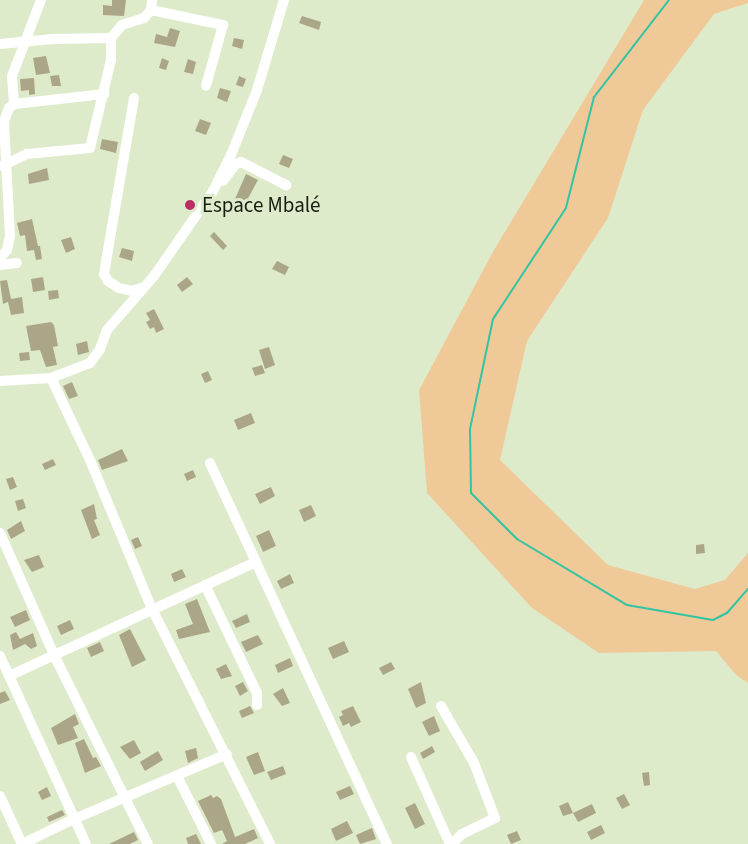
<!DOCTYPE html>
<html>
<head>
<meta charset="utf-8">
<style>
	body { margin:0 }
	#map { position:relative; width:748px; height:844px; overflow:hidden; background:#deebcb; font-family:"Source Sans 3",sans-serif }
	div>[style] { position:absolute }
	[style*='--x'] { left:calc(var(--x)*1px); top:calc(var(--y)*1px); width:calc(var(--w)*1px); rotate:calc(var(--a)*1deg) }
	.green>* { inset:0; background:#efca98 }
	.stream>* { height:2px; margin:-1px; padding:0 1px; transform-origin:1px; border-radius:1px; background:#32c4a3 }
	.building>* { inset:0; background:#aba687 }
	.minor>* { height:10px; margin:-5px; padding:0 5px; transform-origin:5px; border-radius:5px; background:#fff }
	.dots>* { width:16px; height:16px; translate:-50% -50%; box-sizing:border-box; border:3px solid #deebcb; border-radius:50% }
	span { translate:-50% -50%; white-space:nowrap; text-align:center; line-height:1.15; -webkit-text-stroke:6px #deebcb; paint-order:stroke }
	.poi-label { font-size:21px; color:#191d12 }
	.left { translate:0 -50%; text-align:left }
</style>
</head>
<body>
<div id="map">
	<div class="green">
		<div style="clip-path:polygon(644px 0,748px 0,748px 3px,714px 14px,643px 110px,608px 218px,527px 341px,500px 460px,608px 565px,695px 589px,725px 580px,748px 553px,748px 683px,736px 675px,716px 651px,599px 653px,532px 608px,427px 493px,419px 390px,494px 250px)"></div>
	</div>
	<div class="stream">
		<div style="--x:669;--y:0;--w:123;--a:127.7"></div>
		<div style="--x:594;--y:97;--w:114;--a:104.2"></div>
		<div style="--x:566;--y:208;--w:133;--a:123.3"></div>
		<div style="--x:493;--y:319;--w:112;--a:101.8"></div>
		<div style="--x:470;--y:429;--w:64;--a:89.1"></div>
		<div style="--x:471;--y:493;--w:65;--a:45"></div>
		<div style="--x:517;--y:539;--w:128;--a:31"></div>
		<div style="--x:627;--y:605;--w:87;--a:9.9"></div>
		<div style="--x:713;--y:620;--w:16;--a:-27"></div>
		<div style="--x:727;--y:613;--w:32;--a:-49"></div>
	</div>
	<div class="building">
		<div style="clip-path:polygon(112px 0,126px 0,124px 16px,103px 15px,103px 5px,112px 6px)"></div>
		<div style="clip-path:polygon(302px 16px,321px 22px,319px 30px,299px 23px)"></div>
		<div style="clip-path:polygon(170px 28px,180px 31px,175px 47px,154px 43px,156px 34px,167px 37px)"></div>
		<div style="clip-path:polygon(234px 38px,244px 40px,242px 49px,232px 46px)"></div>
		<div style="clip-path:polygon(46px 56px,50px 73px,36px 75px,33px 58px)"></div>
		<div style="clip-path:polygon(162px 58px,169px 61px,166px 70px,159px 68px)"></div>
		<div style="clip-path:polygon(188px 59px,196px 62px,193px 74px,184px 72px)"></div>
		<div style="clip-path:polygon(59px 75px,61px 86px,52px 86px,50px 76px)"></div>
		<div style="clip-path:polygon(239px 76px,246px 79px,243px 87px,236px 85px)"></div>
		<div style="clip-path:polygon(34px 78px,35px 94px,29px 95px,29px 90px,21px 91px,20px 79px)"></div>
		<div style="clip-path:polygon(220px 88px,231px 91px,227px 102px,217px 98px)"></div>
		<div style="clip-path:polygon(200px 119px,211px 123px,206px 135px,195px 131px)"></div>
		<div style="clip-path:polygon(102px 139px,118px 142px,116px 153px,100px 149px)"></div>
		<div style="clip-path:polygon(283px 155px,293px 159px,289px 168px,279px 164px)"></div>
		<div style="clip-path:polygon(47px 168px,49px 180px,29px 184px,28px 174px)"></div>
		<div style="clip-path:polygon(246px 174px,258px 180px,240px 213px,231px 208px)"></div>
		<div style="clip-path:polygon(32px 219px,38px 246px,40px 246px,42px 259px,36px 260px,34px 250px,27px 251px,25px 235px,20px 236px,17px 223px)"></div>
		<div style="clip-path:polygon(214px 232px,227px 246px,223px 250px,210px 236px)"></div>
		<div style="clip-path:polygon(71px 237px,75px 249px,66px 253px,61px 240px)"></div>
		<div style="clip-path:polygon(122px 248px,134px 251px,132px 261px,119px 257px)"></div>
		<div style="clip-path:polygon(277px 261px,289px 267px,285px 275px,272px 269px)"></div>
		<div style="clip-path:polygon(43px 277px,45px 290px,33px 292px,31px 279px)"></div>
		<div style="clip-path:polygon(187px 277px,193px 284px,182px 292px,177px 285px)"></div>
		<div style="clip-path:polygon(7px 280px,11px 299px,22px 297px,24px 313px,11px 315px,8px 302px,3px 304px,0 281px)"></div>
		<div style="clip-path:polygon(58px 290px,59px 298px,49px 300px,48px 291px)"></div>
		<div style="clip-path:polygon(154px 309px,164px 329px,156px 333px,154px 327px,150px 329px,146px 322px,150px 320px,146px 313px)"></div>
		<div style="clip-path:polygon(51px 322px,54px 325px,58px 346px,53px 347px,57px 365px,46px 367px,40px 350px,31px 351px,26px 326px)"></div>
		<div style="clip-path:polygon(87px 341px,89px 352px,78px 355px,76px 344px)"></div>
		<div style="clip-path:polygon(269px 347px,275px 365px,265px 369px,259px 350px)"></div>
		<div style="clip-path:polygon(29px 352px,30px 360px,20px 361px,19px 353px)"></div>
		<div style="clip-path:polygon(262px 365px,265px 373px,255px 376px,252px 368px)"></div>
		<div style="clip-path:polygon(208px 371px,212px 380px,205px 383px,201px 374px)"></div>
		<div style="clip-path:polygon(72px 382px,78px 396px,69px 399px,63px 386px)"></div>
		<div style="clip-path:polygon(251px 413px,255px 423px,238px 430px,234px 420px)"></div>
		<div style="clip-path:polygon(122px 449px,128px 461px,102px 470px,98px 460px)"></div>
		<div style="clip-path:polygon(53px 459px,56px 465px,45px 470px,42px 464px)"></div>
		<div style="clip-path:polygon(193px 470px,196px 477px,187px 481px,184px 474px)"></div>
		<div style="clip-path:polygon(13px 477px,17px 487px,10px 490px,6px 479px)"></div>
		<div style="clip-path:polygon(271px 487px,275px 496px,260px 504px,255px 494px)"></div>
		<div style="clip-path:polygon(23px 499px,26px 508px,18px 511px,15px 501px)"></div>
		<div style="clip-path:polygon(94px 504px,97px 519px,94px 520px,100px 535px,92px 539px,81px 510px)"></div>
		<div style="clip-path:polygon(311px 505px,316px 516px,304px 522px,299px 510px)"></div>
		<div style="clip-path:polygon(21px 521px,25px 531px,11px 539px,7px 530px)"></div>
		<div style="clip-path:polygon(269px 530px,276px 546px,263px 552px,256px 536px)"></div>
		<div style="clip-path:polygon(138px 537px,142px 546px,135px 549px,131px 540px)"></div>
		<div style="clip-path:polygon(704px 544px,705px 553px,696px 554px,696px 545px)"></div>
		<div style="clip-path:polygon(39px 555px,44px 567px,32px 572px,24px 560px)"></div>
		<div style="clip-path:polygon(182px 569px,186px 577px,174px 582px,171px 574px)"></div>
		<div style="clip-path:polygon(290px 574px,294px 583px,281px 589px,277px 581px)"></div>
		<div style="clip-path:polygon(197px 599px,210px 632px,179px 639px,176px 630px,193px 624px,185px 604px)"></div>
		<div style="clip-path:polygon(26px 610px,30px 620px,15px 627px,10px 617px)"></div>
		<div style="clip-path:polygon(247px 614px,250px 622px,236px 628px,232px 621px)"></div>
		<div style="clip-path:polygon(70px 620px,74px 629px,61px 635px,57px 626px)"></div>
		<div style="clip-path:polygon(130px 629px,146px 660px,132px 667px,119px 635px)"></div>
		<div style="clip-path:polygon(16px 632px,20px 639px,33px 633px,37px 646px,31px 649px,25px 644px,13px 650px,10px 635px)"></div>
		<div style="clip-path:polygon(258px 635px,263px 644px,246px 652px,241px 642px)"></div>
		<div style="clip-path:polygon(344px 641px,349px 652px,333px 659px,328px 648px)"></div>
		<div style="clip-path:polygon(100px 642px,104px 651px,91px 657px,87px 648px)"></div>
		<div style="clip-path:polygon(290px 658px,293px 666px,278px 673px,275px 665px)"></div>
		<div style="clip-path:polygon(391px 662px,395px 669px,383px 675px,379px 668px)"></div>
		<div style="clip-path:polygon(226px 664px,232px 676px,221px 679px,216px 669px)"></div>
		<div style="clip-path:polygon(243px 682px,248px 691px,240px 696px,235px 686px)"></div>
		<div style="clip-path:polygon(421px 682px,426px 703px,416px 708px,408px 689px)"></div>
		<div style="clip-path:polygon(283px 688px,290px 703px,282px 706px,273px 694px)"></div>
		<div style="clip-path:polygon(5px 691px,10px 700px,0 704px,0 693px)"></div>
		<div style="clip-path:polygon(250px 706px,254px 713px,242px 718px,239px 711px)"></div>
		<div style="clip-path:polygon(353px 706px,361px 722px,351px 727px,349px 723px,343px 726px,339px 717px,343px 715px,341px 711px)"></div>
		<div style="clip-path:polygon(75px 714px,79px 724px,73px 727px,78px 738px,58px 745px,51px 728px)"></div>
		<div style="clip-path:polygon(434px 716px,440px 731px,429px 736px,422px 722px)"></div>
		<div style="clip-path:polygon(84px 739px,93px 758px,96px 757px,101px 766px,85px 773px,75px 743px)"></div>
		<div style="clip-path:polygon(134px 740px,141px 753px,130px 759px,120px 747px)"></div>
		<div style="clip-path:polygon(432px 746px,435px 752px,423px 759px,420px 753px)"></div>
		<div style="clip-path:polygon(196px 748px,198px 758px,188px 763px,185px 751px)"></div>
		<div style="clip-path:polygon(158px 751px,163px 760px,145px 771px,140px 762px)"></div>
		<div style="clip-path:polygon(258px 752px,265px 771px,254px 775px,246px 757px)"></div>
		<div style="clip-path:polygon(283px 766px,286px 774px,271px 780px,267px 772px)"></div>
		<div style="clip-path:polygon(649px 772px,650px 785px,644px 786px,642px 773px)"></div>
		<div style="clip-path:polygon(350px 786px,354px 794px,340px 800px,336px 792px)"></div>
		<div style="clip-path:polygon(47px 787px,51px 796px,42px 800px,38px 792px)"></div>
		<div style="clip-path:polygon(624px 794px,630px 805px,622px 809px,616px 798px)"></div>
		<div style="clip-path:polygon(211px 795px,213px 798px,217px 796px,221px 799px,235px 837px,254px 829px,258px 838px,245px 844px,222px 844px,227px 841px,222px 830px,214px 833px,198px 801px)"></div>
		<div style="clip-path:polygon(568px 802px,573px 813px,563px 816px,559px 806px)"></div>
		<div style="clip-path:polygon(415px 803px,425px 824px,415px 829px,405px 808px)"></div>
		<div style="clip-path:polygon(592px 804px,596px 813px,578px 822px,573px 813px)"></div>
		<div style="clip-path:polygon(62px 810px,65px 815px,49px 822px,47px 817px)"></div>
		<div style="clip-path:polygon(347px 821px,353px 833px,336px 841px,331px 829px)"></div>
		<div style="clip-path:polygon(601px 825px,605px 833px,591px 840px,587px 832px)"></div>
		<div style="clip-path:polygon(372px 828px,376px 839px,360px 844px,356px 835px)"></div>
		<div style="clip-path:polygon(517px 831px,521px 840px,511px 844px,507px 835px)"></div>
		<div style="clip-path:polygon(134px 832px,138px 840px,130px 844px,109px 844px)"></div>
		<div style="clip-path:polygon(196px 834px,201px 844px,188px 844px,186px 838px)"></div>
	</div>
	<div class="minor">
		<div style="--x:151;--y:10;--w:74;--a:11.8"></div>
		<div style="--x:223;--y:25;--w:63;--a:105.6"></div>
		<div style="--x:0;--y:44;--w:53;--a:-5.4"></div>
		<div style="--x:53;--y:39;--w:58;--a:-1"></div>
		<div style="--x:111;--y:38;--w:17;--a:-50"></div>
		<div style="--x:122;--y:25;--w:23;--a:-18"></div>
		<div style="--x:144;--y:18;--w:11;--a:-49"></div>
		<div style="--x:151;--y:10;--w:10;--a:-84"></div>
		<div style="--x:134;--y:98;--w:179;--a:99.7"></div>
		<div style="--x:104;--y:274;--w:8;--a:60"></div>
		<div style="--x:108;--y:281;--w:13;--a:32"></div>
		<div style="--x:119;--y:288;--w:13;--a:13"></div>
		<div style="--x:132;--y:291;--w:13;--a:-18"></div>
		<div style="--x:14;--y:104;--w:28;--a:-94"></div>
		<div style="--x:12;--y:76;--w:81;--a:-69.1"></div>
		<div style="--x:2;--y:166;--w:28;--a:-26"></div>
		<div style="--x:27;--y:154;--w:63;--a:-5.4"></div>
		<div style="--x:90;--y:148;--w:90;--a:-76.6"></div>
		<div style="--x:111;--y:60;--w:22;--a:-90"></div>
		<div style="--x:223;--y:181;--w:21;--a:-53"></div>
		<div style="--x:236;--y:164;--w:5;--a:-22"></div>
		<div style="--x:241;--y:162;--w:51;--a:27.1"></div>
		<div style="--x:0;--y:258;--w:11;--a:-49"></div>
		<div style="--x:7;--y:250;--w:14;--a:-78"></div>
		<div style="--x:10;--y:236;--w:115;--a:-93"></div>
		<div style="--x:4;--y:121;--w:14;--a:-69"></div>
		<div style="--x:9;--y:108;--w:6;--a:-39"></div>
		<div style="--x:14;--y:104;--w:91;--a:-6.3"></div>
		<div style="--x:0;--y:265;--w:17;--a:-7"></div>
		<div style="--x:51;--y:378;--w:91;--a:64.6"></div>
		<div style="--x:90;--y:460;--w:161;--a:67.4"></div>
		<div style="--x:152;--y:609;--w:263;--a:63.3"></div>
		<div style="--x:0;--y:381;--w:51;--a:-3.4"></div>
		<div style="--x:51;--y:378;--w:42;--a:-21"></div>
		<div style="--x:90;--y:363;--w:17;--a:-54"></div>
		<div style="--x:100;--y:349;--w:20;--a:-70"></div>
		<div style="--x:107;--y:330;--w:72;--a:-49"></div>
		<div style="--x:154;--y:276;--w:103;--a:-55.2"></div>
		<div style="--x:213;--y:191;--w:40;--a:-63.4"></div>
		<div style="--x:231;--y:155;--w:70;--a:-68.2"></div>
		<div style="--x:257;--y:90;--w:94;--a:-73.3"></div>
		<div style="--x:210;--y:463;--w:420;--a:65.1"></div>
		<div style="--x:0;--y:533;--w:133;--a:66.1"></div>
		<div style="--x:54;--y:655;--w:211;--a:63.6"></div>
		<div style="--x:205;--y:585;--w:120;--a:64.3"></div>
		<div style="--x:257;--y:693;--w:12;--a:90"></div>
		<div style="--x:0;--y:656;--w:207;--a:65.4"></div>
		<div style="--x:9;--y:676;--w:272;--a:-24.8"></div>
		<div style="--x:441;--y:706;--w:66;--a:59.9"></div>
		<div style="--x:474;--y:763;--w:59;--a:69.1"></div>
		<div style="--x:495;--y:818;--w:37;--a:154"></div>
		<div style="--x:462;--y:834;--w:14;--a:135"></div>
		<div style="--x:411;--y:757;--w:95;--a:65.9"></div>
		<div style="--x:177;--y:776;--w:76;--a:63.4"></div>
		<div style="--x:0;--y:796;--w:53;--a:65.4"></div>
		<div style="--x:22;--y:844;--w:58;--a:-25.7"></div>
		<div style="--x:74;--y:819;--w:166;--a:-23"></div>
	</div>
	<div class="dots">
		<div style="left:190px;top:205px;background:#ba2e65"></div>
	</div>
	<div class="poi-label">
		<span class="left" style="left:202px;top:205px">Espace Mbalé</span>
	</div>
</div>
</body>
</html>
